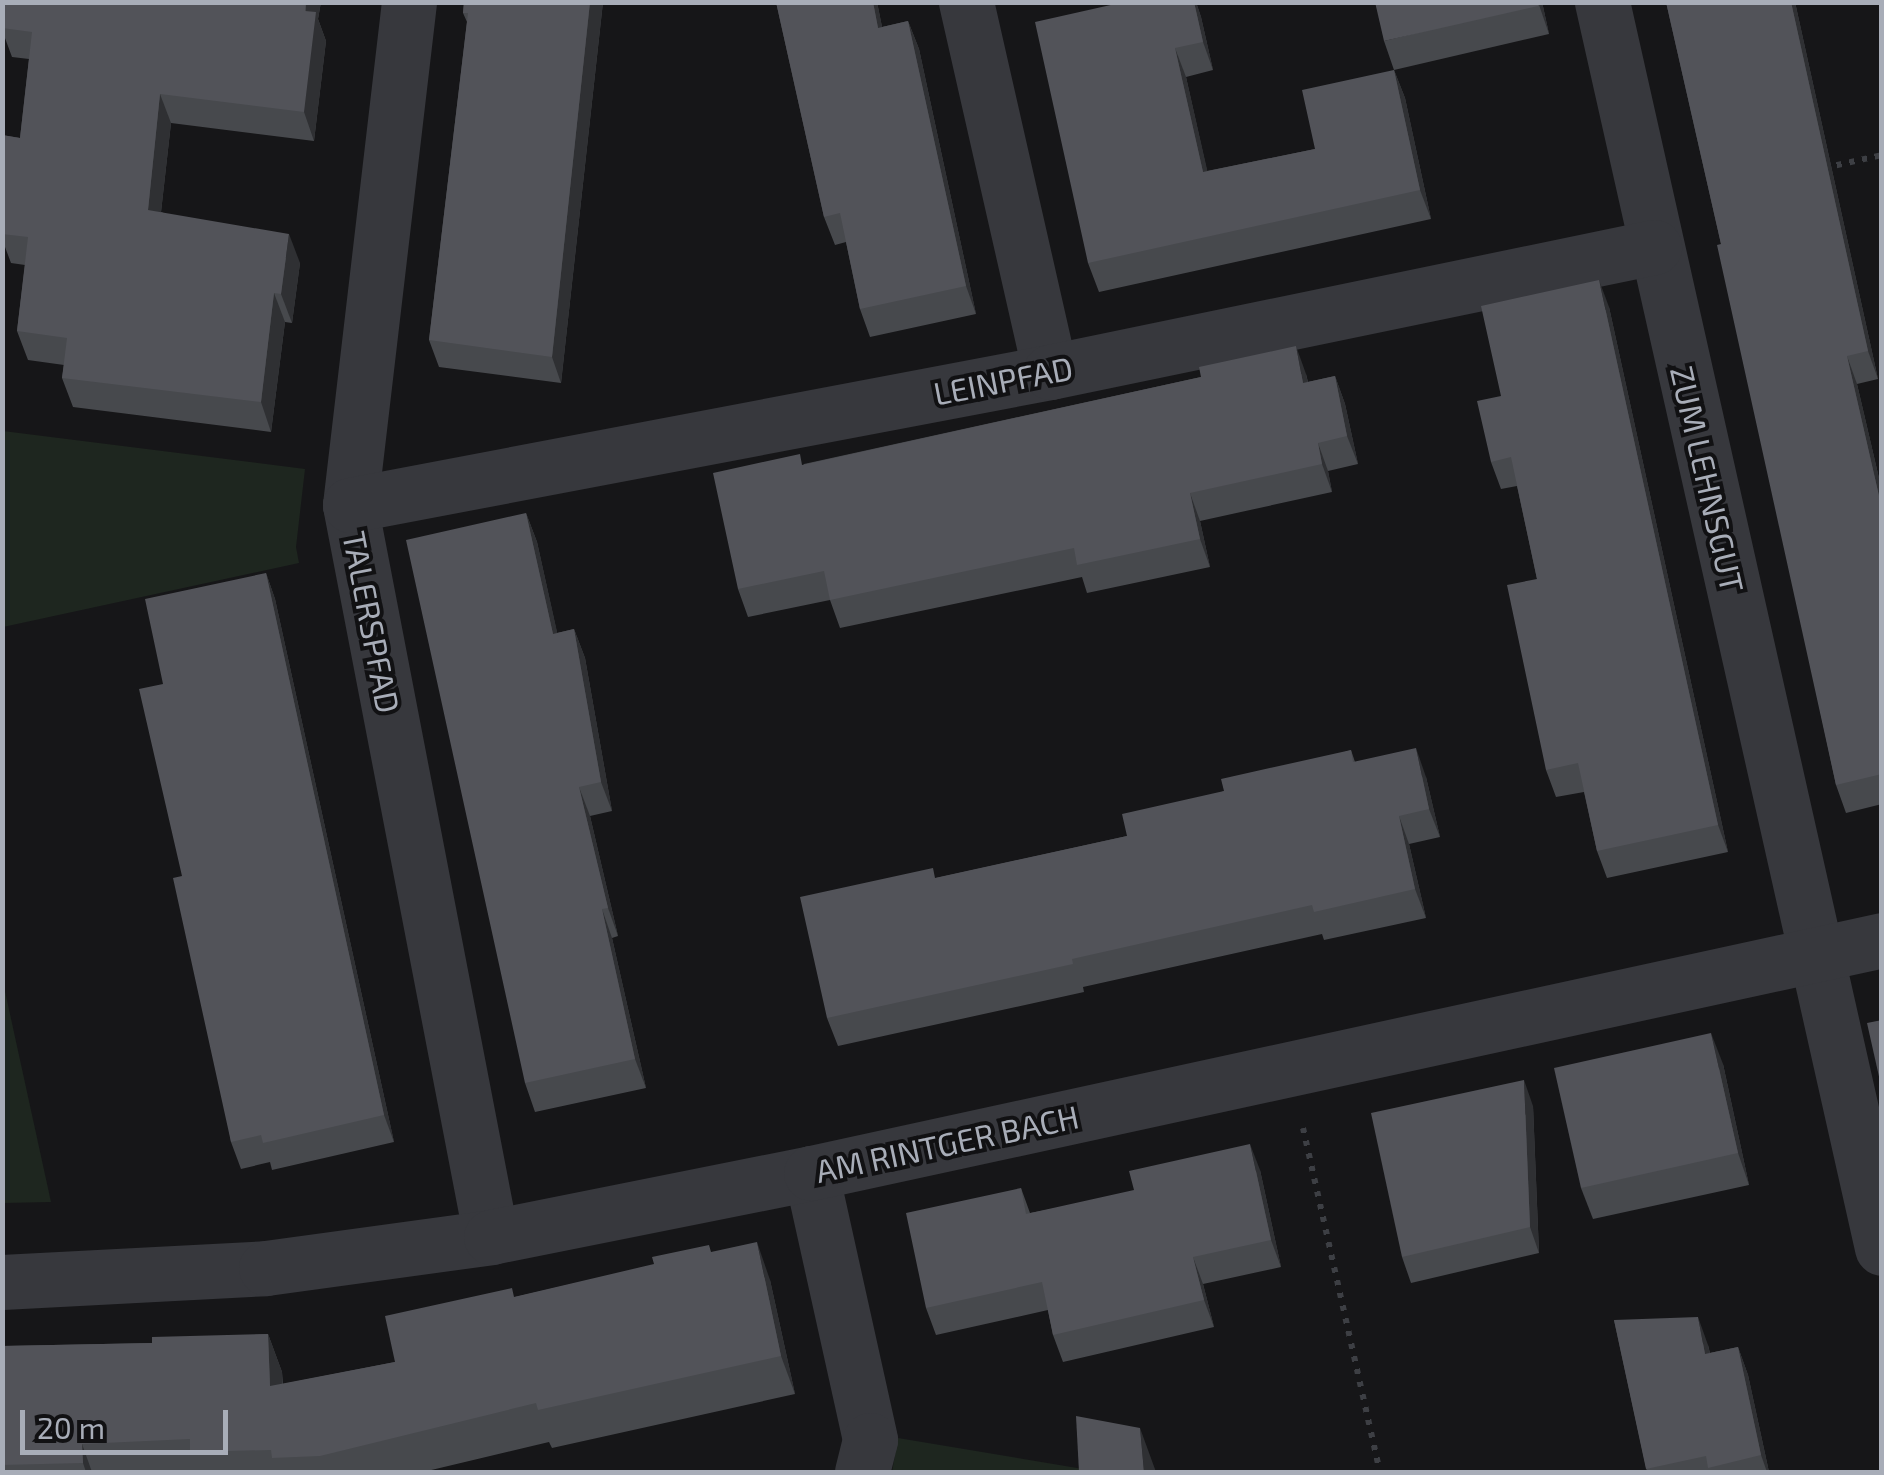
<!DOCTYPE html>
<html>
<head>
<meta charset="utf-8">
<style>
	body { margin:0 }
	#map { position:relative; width:1884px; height:1475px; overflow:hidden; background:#161618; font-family:"Exo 2",sans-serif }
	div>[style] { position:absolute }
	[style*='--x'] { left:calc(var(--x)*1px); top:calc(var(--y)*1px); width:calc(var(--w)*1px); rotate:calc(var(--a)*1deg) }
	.green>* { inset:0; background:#1e261f }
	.path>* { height:6px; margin-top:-3px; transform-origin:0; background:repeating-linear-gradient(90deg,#3d3f44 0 5px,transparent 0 13px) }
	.minor>* { height:55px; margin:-27.5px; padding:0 27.5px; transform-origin:27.5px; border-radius:27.5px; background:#37383d }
	.wall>* { inset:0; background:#47494d }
	.shaded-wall>* { inset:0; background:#2f3033 }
	.building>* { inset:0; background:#525359 }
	span { translate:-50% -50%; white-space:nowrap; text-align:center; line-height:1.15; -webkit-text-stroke:8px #111113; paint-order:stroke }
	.street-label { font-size:32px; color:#a8adb8 }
	.frame { position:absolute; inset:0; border:5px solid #a8adb8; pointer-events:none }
	.scale { position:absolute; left:20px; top:1410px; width:208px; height:45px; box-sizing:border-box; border:5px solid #a8adb8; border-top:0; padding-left:12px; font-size:30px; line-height:35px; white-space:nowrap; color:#a8adb8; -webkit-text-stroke:8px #111113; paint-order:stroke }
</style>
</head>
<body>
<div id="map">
	<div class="green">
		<div style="clip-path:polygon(3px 431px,305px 469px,296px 547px,299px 563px,3px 627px)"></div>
		<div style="clip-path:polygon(3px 982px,51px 1202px,3px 1203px)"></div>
		<div style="clip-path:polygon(898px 1438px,1095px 1471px,1095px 1472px,892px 1472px)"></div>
	</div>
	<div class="path">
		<div style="--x:1824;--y:168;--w:59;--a:-12.6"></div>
		<div style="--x:1303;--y:1128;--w:353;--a:77.4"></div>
	</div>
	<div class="minor">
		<div style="--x:409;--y:2;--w:506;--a:96.69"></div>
		<div style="--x:350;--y:505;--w:745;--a:79.1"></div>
		<div style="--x:966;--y:2;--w:379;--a:77.2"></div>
		<div style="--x:1602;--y:2;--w:1277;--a:77.33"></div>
		<div style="--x:350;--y:505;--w:713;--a:-10.76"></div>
		<div style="--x:1050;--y:372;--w:617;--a:-11.69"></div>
		<div style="--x:811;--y:1173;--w:273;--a:77.5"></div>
		<div style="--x:870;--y:1440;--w:33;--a:104"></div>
		<div style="--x:2;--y:1282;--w:264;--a:-3"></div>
		<div style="--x:266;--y:1268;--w:227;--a:-7.8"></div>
		<div style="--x:491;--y:1237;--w:326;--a:-11.3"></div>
		<div style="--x:811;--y:1173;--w:1096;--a:-12.27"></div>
	</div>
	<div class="wall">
		<div style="clip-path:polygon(5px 2px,321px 2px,318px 19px,326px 41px,314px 141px,171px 123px,161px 212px,300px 263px,292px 323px,285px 322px,271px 432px,73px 407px,62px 378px,64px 365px,28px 360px,17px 331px,25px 265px,11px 263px,2px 239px,2px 135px,20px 138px,29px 59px,12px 57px,2px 30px)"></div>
		<div style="clip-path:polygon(464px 2px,603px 2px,561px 383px,439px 367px,429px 340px,467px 22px,463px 13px)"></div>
		<div style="clip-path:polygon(776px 2px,877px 2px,882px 27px,908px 21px,919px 49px,976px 314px,870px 337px,860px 309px,846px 242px,835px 245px,824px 217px)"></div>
		<div style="clip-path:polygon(1124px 2px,1196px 2px,1201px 17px,1213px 70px,1186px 77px,1207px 171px,1315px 149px,1394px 70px,1405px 98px,1431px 219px,1099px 292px,1088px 263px)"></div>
		<div style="clip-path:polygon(1542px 2px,1549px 34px,1394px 70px,1384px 41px)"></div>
		<div style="clip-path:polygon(1666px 2px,1795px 2px,1878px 379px,1857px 384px,1882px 491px,1882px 804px,1846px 813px,1836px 785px,1721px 244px)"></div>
		<div style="clip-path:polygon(1609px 307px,1728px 852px,1607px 878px,1597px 851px,1584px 792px,1556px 797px,1546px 770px,1537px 579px,1517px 486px,1501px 489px,1491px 462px,1501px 396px)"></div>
		<div style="clip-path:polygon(1306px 374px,1308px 382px,1335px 376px,1345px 404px,1358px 464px,1328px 471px,1332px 492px,1200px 521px,1210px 567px,1087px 593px,1082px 577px,840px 628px,830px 600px,748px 617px,738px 589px,804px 464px,1201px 377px)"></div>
		<div style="clip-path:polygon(526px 513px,537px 542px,557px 633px,574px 629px,585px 658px,612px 811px,590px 816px,618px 936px,612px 938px,646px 1088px,535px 1112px,525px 1083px)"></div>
		<div style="clip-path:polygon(266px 573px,275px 599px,394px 1142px,272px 1170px,270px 1162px,241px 1169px,231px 1142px,163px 684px)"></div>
		<div style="clip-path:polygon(1351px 750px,1355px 762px,1426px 777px,1440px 837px,1409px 844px,1426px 918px,1324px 940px,1322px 934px,1083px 987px,1084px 992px,838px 1046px,827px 1018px,936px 878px,1127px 836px,1224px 791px)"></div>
		<div style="clip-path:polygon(1723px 1064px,1749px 1185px,1593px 1219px,1581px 1188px)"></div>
		<div style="clip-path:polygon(1533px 1106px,1539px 1253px,1411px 1283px,1402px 1257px)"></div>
		<div style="clip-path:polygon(1260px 1170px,1281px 1267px,1203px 1284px,1214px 1327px,1063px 1362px,1053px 1335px,1048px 1310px,936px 1335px,926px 1308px,1021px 1188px,1030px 1213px)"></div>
		<div style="clip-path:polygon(712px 1252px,770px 1280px,795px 1394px,552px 1448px,549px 1442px,423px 1472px,2px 1472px,2px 1346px,152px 1343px,268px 1334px,282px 1372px,283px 1384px,395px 1362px,515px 1297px)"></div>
		<div style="clip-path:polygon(1614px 1320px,1708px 1345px,1710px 1353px,1738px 1347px,1748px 1375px,1769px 1472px,1647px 1472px)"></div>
	</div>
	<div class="shaded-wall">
		<div style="clip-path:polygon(306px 2px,321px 2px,318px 19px,326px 41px,314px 141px,304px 112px)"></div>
		<div style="clip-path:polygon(590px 2px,603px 2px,561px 383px,552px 357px)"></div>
		<div style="clip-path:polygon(873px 2px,877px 2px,888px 56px,878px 28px)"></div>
		<div style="clip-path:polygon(1194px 2px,1196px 2px,1201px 17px,1213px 70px,1203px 42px)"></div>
		<div style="clip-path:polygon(1538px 2px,1542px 2px,1549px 34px)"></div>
		<div style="clip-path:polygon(1791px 2px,1795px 2px,1878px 379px,1868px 351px)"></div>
		<div style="clip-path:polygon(908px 21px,919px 49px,976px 314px,966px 286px)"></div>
		<div style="clip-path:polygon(1175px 48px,1186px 77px,1214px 200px,1203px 172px)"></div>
		<div style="clip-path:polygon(1394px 70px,1405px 98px,1431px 219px,1420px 190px)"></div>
		<div style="clip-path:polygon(160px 94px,171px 123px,158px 239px,148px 210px)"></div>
		<div style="clip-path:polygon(289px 234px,300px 263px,292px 323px,281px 294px)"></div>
		<div style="clip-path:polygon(1599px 280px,1609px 307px,1728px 852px,1718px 825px)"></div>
		<div style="clip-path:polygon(274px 293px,285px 322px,271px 432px,261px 402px)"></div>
		<div style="clip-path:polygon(1296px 346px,1306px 374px,1314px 411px,1303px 383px)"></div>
		<div style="clip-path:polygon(1847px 356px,1857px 384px,1882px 491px,1882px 509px)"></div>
		<div style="clip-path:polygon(1335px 376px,1345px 404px,1358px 464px,1347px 436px)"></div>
		<div style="clip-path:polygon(1318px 443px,1328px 471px,1332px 492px,1322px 464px)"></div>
		<div style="clip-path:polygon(1190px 493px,1200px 521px,1210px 567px,1200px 539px)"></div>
		<div style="clip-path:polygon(526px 513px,537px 542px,564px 663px,553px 634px)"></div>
		<div style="clip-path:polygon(266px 573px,275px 599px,394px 1142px,384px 1115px)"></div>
		<div style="clip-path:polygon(574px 629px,585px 658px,612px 811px,601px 782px)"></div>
		<div style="clip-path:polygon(1416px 748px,1426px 777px,1440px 837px,1429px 809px)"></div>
		<div style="clip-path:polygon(579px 787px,590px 816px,618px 936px,608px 908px)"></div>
		<div style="clip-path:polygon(1399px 816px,1409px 844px,1426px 918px,1415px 889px)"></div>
		<div style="clip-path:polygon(602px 909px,612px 938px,646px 1088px,635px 1059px)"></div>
		<div style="clip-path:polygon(1711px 1033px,1723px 1064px,1749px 1185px,1738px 1153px)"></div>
		<div style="clip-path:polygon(1524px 1080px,1533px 1106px,1539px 1253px,1530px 1227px)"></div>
		<div style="clip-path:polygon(1250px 1144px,1260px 1170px,1281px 1267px,1271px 1240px)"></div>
		<div style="clip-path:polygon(757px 1242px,770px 1280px,795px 1394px,781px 1356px)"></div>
		<div style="clip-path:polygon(1193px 1257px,1203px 1284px,1214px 1327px,1204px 1300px)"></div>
		<div style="clip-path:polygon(1698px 1317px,1708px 1345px,1716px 1382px,1705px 1354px)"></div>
		<div style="clip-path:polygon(268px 1334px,282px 1372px,284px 1424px,270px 1386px)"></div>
		<div style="clip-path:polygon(1738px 1347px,1748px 1375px,1769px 1472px,1767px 1472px,1761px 1455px)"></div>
		<div style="clip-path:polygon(1140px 1428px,1156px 1472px,1144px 1472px)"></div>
		<div style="clip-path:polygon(82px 1444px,92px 1472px,86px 1472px,83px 1463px)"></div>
	</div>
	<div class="building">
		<div style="clip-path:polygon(5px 2px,306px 2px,305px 11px,316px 12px,304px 112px,160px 94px,148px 210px,289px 234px,281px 294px,274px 293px,261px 402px,62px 378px,67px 338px,17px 331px,28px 237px,2px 234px,5px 198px,2px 198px,2px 135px,20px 138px,32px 32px,2px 28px)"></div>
		<div style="clip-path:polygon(464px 2px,590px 2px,552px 357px,429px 340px,468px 13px,463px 13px)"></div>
		<div style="clip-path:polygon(776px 2px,873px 2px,878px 28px,908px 21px,966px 286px,860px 309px,840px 213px,824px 217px)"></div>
		<div style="clip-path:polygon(1124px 2px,1194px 2px,1203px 42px,1175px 48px,1203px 172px,1315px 149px,1302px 90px,1394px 70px,1420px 190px,1088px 263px,1035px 22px)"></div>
		<div style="clip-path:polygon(1375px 2px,1538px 2px,1538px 6px,1384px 41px)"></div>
		<div style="clip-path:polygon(1666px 2px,1791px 2px,1868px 351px,1847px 356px,1882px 509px,1882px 774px,1836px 785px,1717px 245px,1721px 244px)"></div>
		<div style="clip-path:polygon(1599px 280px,1718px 825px,1597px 851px,1578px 763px,1546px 770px,1507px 585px,1537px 579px,1511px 457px,1491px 462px,1477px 401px,1501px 396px,1481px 306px)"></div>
		<div style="clip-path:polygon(1296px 346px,1303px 383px,1335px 376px,1347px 436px,1318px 443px,1322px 464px,1190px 493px,1200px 539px,1077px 565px,1074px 548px,830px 600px,824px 571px,738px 589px,713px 473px,800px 454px,802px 465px,1201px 377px,1199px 367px)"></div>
		<div style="clip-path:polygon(526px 513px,553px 634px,574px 629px,601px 782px,579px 787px,608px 908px,602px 909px,635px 1059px,525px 1083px,406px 540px)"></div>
		<div style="clip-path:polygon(266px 573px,384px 1115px,263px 1143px,261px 1135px,231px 1142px,173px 878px,182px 876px,139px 689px,163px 684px,145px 599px)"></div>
		<div style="clip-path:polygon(1416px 748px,1429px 809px,1399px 816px,1415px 889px,1314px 912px,1312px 905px,1072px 959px,1073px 964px,827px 1018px,800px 897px,933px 868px,935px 878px,1127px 836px,1122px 814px,1224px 791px,1221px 779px,1351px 750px,1353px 762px)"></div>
		<div style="clip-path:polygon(1882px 1020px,1882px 1090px,1867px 1023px)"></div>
		<div style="clip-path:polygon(1711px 1033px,1738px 1153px,1581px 1188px,1554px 1068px)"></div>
		<div style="clip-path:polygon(1524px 1080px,1530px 1227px,1402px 1257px,1371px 1113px)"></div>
		<div style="clip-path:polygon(1250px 1144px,1271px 1240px,1193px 1257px,1204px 1300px,1053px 1335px,1042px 1282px,926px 1308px,906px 1213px,1021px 1188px,1026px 1214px,1134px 1190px,1129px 1171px)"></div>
		<div style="clip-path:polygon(757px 1242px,781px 1356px,538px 1410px,536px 1403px,320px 1456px,272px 1458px,271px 1450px,190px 1452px,190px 1439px,82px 1444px,83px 1463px,2px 1465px,2px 1346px,152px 1343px,152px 1337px,268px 1334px,270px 1386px,395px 1362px,385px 1316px,512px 1288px,514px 1297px,654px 1264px,652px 1257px,709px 1245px,711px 1252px)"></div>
		<div style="clip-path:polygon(1698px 1317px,1705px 1354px,1738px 1347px,1761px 1455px,1708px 1468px,1706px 1456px,1646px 1469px,1614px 1320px)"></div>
		<div style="clip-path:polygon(1076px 1416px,1140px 1428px,1144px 1472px,1079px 1472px)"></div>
	</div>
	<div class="street-label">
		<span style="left:1003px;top:380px;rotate:-11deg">LEINPFAD</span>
		<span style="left:1708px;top:479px;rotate:77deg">ZUM LEHNSGUT</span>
		<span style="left:372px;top:622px;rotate:79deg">TALERSPFAD</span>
		<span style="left:947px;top:1143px;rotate:-12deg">AM RINTGER BACH</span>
	</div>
	<div class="frame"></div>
	<div class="scale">20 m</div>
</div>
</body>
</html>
